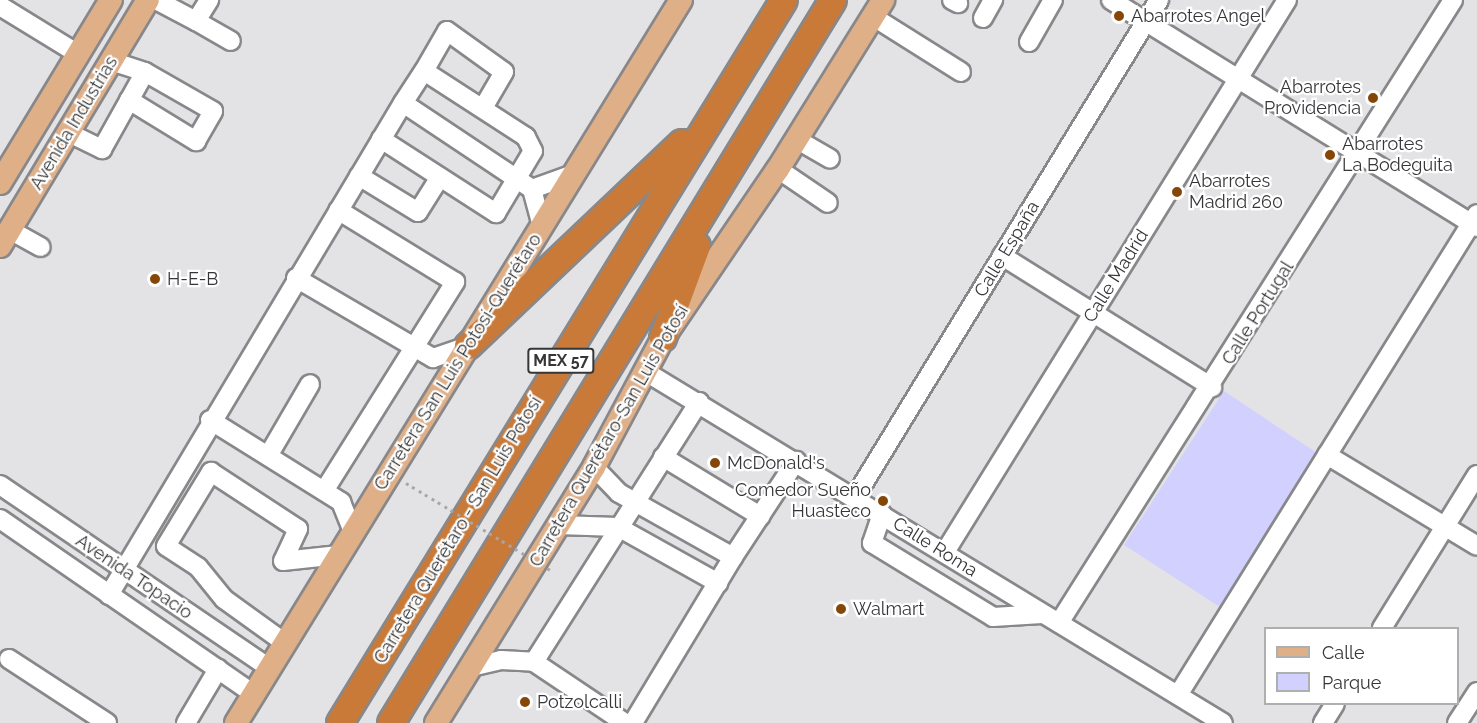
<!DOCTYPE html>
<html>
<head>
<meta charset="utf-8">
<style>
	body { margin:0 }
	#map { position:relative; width:1477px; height:723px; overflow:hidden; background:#e3e3e6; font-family:Raleway,sans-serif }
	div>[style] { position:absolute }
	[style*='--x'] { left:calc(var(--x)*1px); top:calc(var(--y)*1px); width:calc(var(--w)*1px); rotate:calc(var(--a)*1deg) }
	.green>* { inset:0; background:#d1d0ff }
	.roads { filter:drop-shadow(2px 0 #88888b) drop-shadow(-2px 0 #88888b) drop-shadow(0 2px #88888b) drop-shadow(0 -2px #88888b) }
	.minor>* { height:18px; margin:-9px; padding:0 9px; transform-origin:9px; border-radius:9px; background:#fff }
	.major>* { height:22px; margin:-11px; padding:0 11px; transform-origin:11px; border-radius:11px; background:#dfaf88 }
	.highway>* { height:26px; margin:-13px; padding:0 13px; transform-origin:13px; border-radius:13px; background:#c97a38 }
	.path-bridge>* { height:3px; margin-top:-1.5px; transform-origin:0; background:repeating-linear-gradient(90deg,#a6a6a9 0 3px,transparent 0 7.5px) }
	.dots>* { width:16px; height:16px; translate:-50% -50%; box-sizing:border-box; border:3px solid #fff; border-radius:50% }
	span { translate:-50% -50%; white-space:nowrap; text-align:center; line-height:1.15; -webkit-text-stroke:4.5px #fff; paint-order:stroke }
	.shield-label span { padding:2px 4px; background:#fff; border:2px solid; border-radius:4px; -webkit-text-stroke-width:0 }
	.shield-label { font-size:16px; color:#353637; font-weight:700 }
	.poi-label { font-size:18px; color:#353637 }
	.left { translate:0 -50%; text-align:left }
	.right { translate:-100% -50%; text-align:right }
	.street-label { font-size:18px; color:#353637 }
	.legend { position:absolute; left:1264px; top:627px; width:195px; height:78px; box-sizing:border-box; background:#fff; border:2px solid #aeafaf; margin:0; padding:8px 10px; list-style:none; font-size:18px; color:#353637 }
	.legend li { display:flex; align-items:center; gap:12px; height:30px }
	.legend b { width:30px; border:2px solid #aeafaf }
</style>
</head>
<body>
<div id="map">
	<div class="green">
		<div style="clip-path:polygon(1224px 391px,1317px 453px,1223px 609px,1124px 545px)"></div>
	</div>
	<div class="roads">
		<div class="minor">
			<div style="--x:156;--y:0;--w:45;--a:27.7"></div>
			<div style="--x:196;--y:21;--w:25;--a:-58"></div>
			<div style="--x:952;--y:0;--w:7;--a:27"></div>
			<div style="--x:1111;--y:0;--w:431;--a:31.8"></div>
			<div style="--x:0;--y:6;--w:92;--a:31.6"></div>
			<div style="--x:872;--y:16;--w:105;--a:32.2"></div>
			<div style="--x:983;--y:18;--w:21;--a:-61"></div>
			<div style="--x:196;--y:21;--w:40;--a:29.7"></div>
			<div style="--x:1029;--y:42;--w:48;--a:-60.3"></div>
			<div style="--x:129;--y:100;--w:79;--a:31.5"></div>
			<div style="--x:196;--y:141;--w:34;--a:-60"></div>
			<div style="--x:213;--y:111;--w:78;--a:-150.2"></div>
			<div style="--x:403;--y:103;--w:38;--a:-57"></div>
			<div style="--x:69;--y:133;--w:37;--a:26"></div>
			<div style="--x:102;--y:149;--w:88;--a:-60.8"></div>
			<div style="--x:145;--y:72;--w:36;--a:-162"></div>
			<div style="--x:381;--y:139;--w:137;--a:32.8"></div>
			<div style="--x:496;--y:213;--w:72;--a:-59.2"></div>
			<div style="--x:533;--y:151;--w:16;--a:-117"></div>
			<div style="--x:526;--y:137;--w:121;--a:-147.1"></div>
			<div style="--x:424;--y:71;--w:46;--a:-60.1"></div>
			<div style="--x:447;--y:31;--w:70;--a:35.7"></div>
			<div style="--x:504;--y:72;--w:42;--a:120.3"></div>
			<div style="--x:796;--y:139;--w:39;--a:30"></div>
			<div style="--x:778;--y:169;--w:60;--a:34.2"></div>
			<div style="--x:359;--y:176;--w:69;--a:31.4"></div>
			<div style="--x:418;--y:212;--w:41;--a:-57.8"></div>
			<div style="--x:532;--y:189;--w:45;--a:-19.7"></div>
			<div style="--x:10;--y:230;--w:35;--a:29"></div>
			<div style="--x:1002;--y:256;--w:248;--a:32"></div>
			<div style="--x:296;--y:278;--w:159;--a:30.3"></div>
			<div style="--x:433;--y:358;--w:37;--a:-19"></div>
			<div style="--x:646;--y:372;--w:675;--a:31.31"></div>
			<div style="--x:210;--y:420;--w:155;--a:32"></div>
			<div style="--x:341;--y:502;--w:32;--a:68"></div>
			<div style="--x:1327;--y:455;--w:175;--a:31.2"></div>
			<div style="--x:268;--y:456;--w:83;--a:-59.7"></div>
			<div style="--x:663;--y:457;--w:114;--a:31.3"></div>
			<div style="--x:594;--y:467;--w:36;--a:46"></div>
			<div style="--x:619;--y:493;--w:131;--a:29.3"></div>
			<div style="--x:733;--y:557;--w:194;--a:121.1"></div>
			<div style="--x:0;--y:485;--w:325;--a:34.2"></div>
			<div style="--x:324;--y:491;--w:247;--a:-57.9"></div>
			<div style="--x:455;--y:282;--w:137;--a:-148.4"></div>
			<div style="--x:855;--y:497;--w:583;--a:-58.55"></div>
			<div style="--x:882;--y:514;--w:31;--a:109"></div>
			<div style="--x:872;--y:543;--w:142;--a:31.4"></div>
			<div style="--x:993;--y:617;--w:49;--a:-3.5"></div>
			<div style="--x:0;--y:519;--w:308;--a:34.6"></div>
			<div style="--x:558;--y:525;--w:60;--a:1.9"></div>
			<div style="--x:618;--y:527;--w:115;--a:29.2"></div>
			<div style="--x:945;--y:552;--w:649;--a:-58.22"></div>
			<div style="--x:733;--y:557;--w:115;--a:-56.7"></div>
			<div style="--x:109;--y:595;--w:573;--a:-59.14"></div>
			<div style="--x:403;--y:103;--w:155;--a:33.7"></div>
			<div style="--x:532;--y:189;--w:38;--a:75"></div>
			<div style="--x:1059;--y:623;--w:737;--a:-57.69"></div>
			<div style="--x:1382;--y:628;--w:180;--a:-58.2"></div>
			<div style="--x:285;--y:643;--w:75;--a:-144.2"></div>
			<div style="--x:224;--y:599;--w:41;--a:-129.1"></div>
			<div style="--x:198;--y:567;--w:38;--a:-147"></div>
			<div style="--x:166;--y:546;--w:87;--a:-58.7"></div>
			<div style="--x:211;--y:472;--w:104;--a:33.2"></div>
			<div style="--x:298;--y:529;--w:35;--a:115"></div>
			<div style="--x:283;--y:561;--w:56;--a:-6.1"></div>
			<div style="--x:9;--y:659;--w:117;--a:33.1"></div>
			<div style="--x:471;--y:667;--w:31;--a:-13"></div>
			<div style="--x:501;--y:660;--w:33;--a:3"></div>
			<div style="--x:1178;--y:695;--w:566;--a:-58.13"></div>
			<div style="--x:186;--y:723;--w:63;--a:-59.3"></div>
			<div style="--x:625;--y:723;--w:110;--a:-146.2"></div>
			<div style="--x:534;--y:662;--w:308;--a:-57.6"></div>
			<div style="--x:1323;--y:723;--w:22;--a:-58"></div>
			<div style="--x:1457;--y:723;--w:37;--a:-57"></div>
		</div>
		<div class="major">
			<div style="--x:0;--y:183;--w:214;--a:-58.8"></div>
			<div style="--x:0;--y:246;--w:287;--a:-59"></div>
			<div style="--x:236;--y:723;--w:849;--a:-58.39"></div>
			<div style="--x:436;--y:723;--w:301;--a:-58.3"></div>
			<div style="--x:594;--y:467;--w:146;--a:-61.9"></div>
			<div style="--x:663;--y:338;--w:204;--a:-55.8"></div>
			<div style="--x:778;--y:169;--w:199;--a:-58.1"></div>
		</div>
		<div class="highway">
			<div style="--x:663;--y:338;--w:98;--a:-69.7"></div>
			<div style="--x:468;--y:346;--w:295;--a:-43.5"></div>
			<div style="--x:340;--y:723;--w:848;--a:-58.45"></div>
			<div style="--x:391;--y:723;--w:847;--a:-58.56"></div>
		</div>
	</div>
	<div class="path-bridge">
		<div style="--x:406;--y:483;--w:170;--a:31.1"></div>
	</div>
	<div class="dots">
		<div style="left:1119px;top:16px;background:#854707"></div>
		<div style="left:1373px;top:98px;background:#854707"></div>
		<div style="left:1330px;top:155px;background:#854707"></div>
		<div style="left:1177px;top:192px;background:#854707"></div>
		<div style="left:155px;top:279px;background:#854707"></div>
		<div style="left:715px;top:463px;background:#854707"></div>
		<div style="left:883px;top:501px;background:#854707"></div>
		<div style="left:841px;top:609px;background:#854707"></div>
		<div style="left:525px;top:702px;background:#854707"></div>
	</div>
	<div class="shield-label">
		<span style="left:561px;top:361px">MEX 57</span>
	</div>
	<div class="poi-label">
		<span class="left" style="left:1131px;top:16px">Abarrotes Angel</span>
		<span class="right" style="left:1361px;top:98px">Abarrotes<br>Providencia</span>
		<span class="left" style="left:1342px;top:155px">Abarrotes<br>La Bodeguita</span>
		<span class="left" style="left:1189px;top:192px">Abarrotes<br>Madrid 260</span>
		<span class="left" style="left:167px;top:279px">H-E-B</span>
		<span class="left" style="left:727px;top:463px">McDonald's</span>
		<span class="right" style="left:871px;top:501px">Comedor Sueño<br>Huasteco</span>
		<span class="left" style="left:853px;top:609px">Walmart</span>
		<span class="left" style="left:537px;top:702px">Potzolcalli</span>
	</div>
	<div class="street-label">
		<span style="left:74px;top:123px;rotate:-59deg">Avenida Industrias</span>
		<span style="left:1007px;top:249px;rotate:-59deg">Calle España</span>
		<span style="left:1116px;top:276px;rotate:-58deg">Calle Madrid</span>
		<span style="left:1258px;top:313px;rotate:-58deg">Calle Portugal</span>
		<span style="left:458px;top:362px;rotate:-58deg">Carretera San Luis Potosí-Querétaro</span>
		<span style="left:609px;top:436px;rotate:-60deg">Carretera Querétaro-San Luis Potosí</span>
		<span style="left:458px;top:530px;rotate:-59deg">Carretera Querétaro - San Luis Potosí</span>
		<span style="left:935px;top:547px;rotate:32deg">Calle Roma</span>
		<span style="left:134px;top:577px;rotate:34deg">Avenida Topacio</span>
	</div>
	<ul class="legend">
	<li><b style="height:8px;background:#dfaf88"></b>Calle</li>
	<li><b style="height:16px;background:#d1d0ff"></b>Parque</li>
	</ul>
</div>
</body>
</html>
